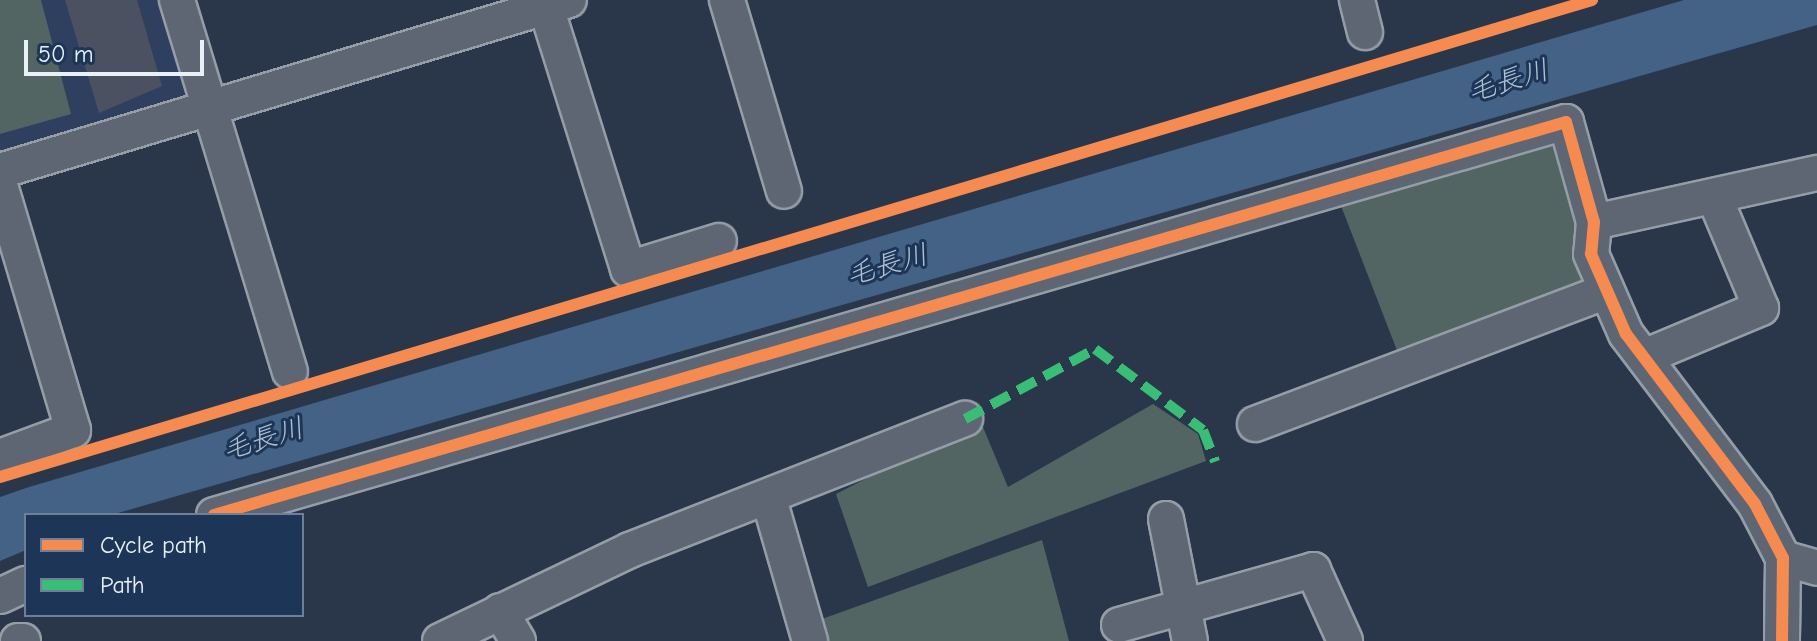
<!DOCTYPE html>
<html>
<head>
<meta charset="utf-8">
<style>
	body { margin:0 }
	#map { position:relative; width:1817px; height:641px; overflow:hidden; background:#2a374a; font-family:"Comic Neue","Klee One",sans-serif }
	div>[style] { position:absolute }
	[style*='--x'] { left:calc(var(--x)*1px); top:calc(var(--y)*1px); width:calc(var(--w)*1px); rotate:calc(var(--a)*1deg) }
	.built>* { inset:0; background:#2f3f5f }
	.green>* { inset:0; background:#526563 }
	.water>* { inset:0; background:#436286 }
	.building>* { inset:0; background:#4b5160 }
	.roads { filter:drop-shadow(2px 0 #959da7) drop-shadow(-2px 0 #959da7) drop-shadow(0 2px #959da7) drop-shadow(0 -2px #959da7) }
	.minor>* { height:34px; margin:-17px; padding:0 17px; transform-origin:17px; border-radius:17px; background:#5d6672 }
	.quiet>* { height:10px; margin-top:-5px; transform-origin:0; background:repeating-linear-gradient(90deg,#3abd76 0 20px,transparent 0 30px) }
	.cycleway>* { height:12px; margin:-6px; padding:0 6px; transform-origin:6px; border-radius:6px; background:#f68b52 }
	span { translate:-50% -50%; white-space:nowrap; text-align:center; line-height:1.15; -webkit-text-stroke:6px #1d3557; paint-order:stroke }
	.water-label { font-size:28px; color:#afc0d2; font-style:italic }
	.legend { position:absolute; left:24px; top:513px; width:280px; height:104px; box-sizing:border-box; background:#1d3557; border:2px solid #6e8097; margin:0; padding:10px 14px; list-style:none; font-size:24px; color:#e8f1f8 }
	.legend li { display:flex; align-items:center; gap:16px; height:40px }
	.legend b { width:40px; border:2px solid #6e8097 }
	.scale { position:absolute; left:24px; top:40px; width:180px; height:36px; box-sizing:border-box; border:4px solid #e8f1f8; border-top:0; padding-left:10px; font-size:24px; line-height:28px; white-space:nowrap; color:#e8f1f8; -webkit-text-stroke:6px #1d3557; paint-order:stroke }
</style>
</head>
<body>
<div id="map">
	<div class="built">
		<div style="clip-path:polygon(0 0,161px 0,189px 94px,182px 106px,0 157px)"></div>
	</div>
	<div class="green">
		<div style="clip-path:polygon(0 0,41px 0,71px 114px,0 134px)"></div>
		<div style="clip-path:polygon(1555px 136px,1595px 285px,1398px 353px,1338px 198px)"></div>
		<div style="clip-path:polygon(1153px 404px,1198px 434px,1206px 461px,868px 587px,836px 494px,980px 420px,1008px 487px)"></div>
		<div style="clip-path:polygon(1042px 540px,1069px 641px,829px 641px,822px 619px)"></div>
	</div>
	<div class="water">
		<div style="clip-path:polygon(1684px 0,1817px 0,1817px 25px,111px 515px,26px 515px,26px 550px,0 561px,0 497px,29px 487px)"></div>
	</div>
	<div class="building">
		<div style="clip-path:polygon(65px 0,137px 0,162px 86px,99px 113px)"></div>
	</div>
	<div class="roads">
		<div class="minor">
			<div style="--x:177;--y:0;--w:388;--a:73.1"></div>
			<div style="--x:727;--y:0;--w:199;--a:73.4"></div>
			<div style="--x:1357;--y:0;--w:33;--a:76"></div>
			<div style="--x:546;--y:7;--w:275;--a:72.6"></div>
			<div style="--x:628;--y:269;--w:95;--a:-17.1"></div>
			<div style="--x:0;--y:171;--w:594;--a:-16.73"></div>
			<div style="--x:0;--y:185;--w:256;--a:73.4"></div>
			<div style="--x:73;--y:430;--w:78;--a:159.7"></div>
			<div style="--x:1594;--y:222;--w:228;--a:-12.4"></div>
			<div style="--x:1644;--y:357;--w:127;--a:-22.7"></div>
			<div style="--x:1761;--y:308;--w:121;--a:-112.8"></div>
			<div style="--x:1255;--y:424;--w:376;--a:-20.7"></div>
			<div style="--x:769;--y:499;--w:148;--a:73.9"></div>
			<div style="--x:214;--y:515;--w:1408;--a:-16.21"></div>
			<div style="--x:1566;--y:122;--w:104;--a:74.4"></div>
			<div style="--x:1594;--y:222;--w:32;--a:95"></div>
			<div style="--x:1591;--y:254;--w:87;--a:66.4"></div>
			<div style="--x:1626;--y:334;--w:213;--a:52.8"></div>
			<div style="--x:1755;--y:504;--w:61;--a:62.6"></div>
			<div style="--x:1783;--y:558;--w:83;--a:90.7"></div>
			<div style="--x:1166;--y:519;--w:124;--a:78.9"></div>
			<div style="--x:1783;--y:558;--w:35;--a:16"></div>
			<div style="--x:0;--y:596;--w:29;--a:-25"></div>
			<div style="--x:500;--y:611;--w:35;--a:59"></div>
			<div style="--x:1119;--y:625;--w:202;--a:-15.8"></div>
			<div style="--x:1313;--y:570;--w:78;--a:65.7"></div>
			<div style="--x:18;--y:641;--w:5;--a:0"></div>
			<div style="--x:440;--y:641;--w:211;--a:-25.6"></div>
			<div style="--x:630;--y:550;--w:360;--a:-21.4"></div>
		</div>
	</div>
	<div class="quiet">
		<div style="--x:965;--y:419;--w:148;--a:-28.3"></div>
		<div style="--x:1095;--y:349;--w:135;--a:36.9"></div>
		<div style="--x:1203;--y:430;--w:34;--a:69"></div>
	</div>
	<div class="cycleway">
		<div style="--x:0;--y:477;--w:1662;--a:-16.68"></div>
		<div style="--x:214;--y:515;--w:1408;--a:-16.21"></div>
		<div style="--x:1566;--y:122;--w:104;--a:74.4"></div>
		<div style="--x:1594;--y:222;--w:32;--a:95"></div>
		<div style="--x:1591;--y:254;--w:87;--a:66.4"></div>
		<div style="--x:1626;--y:334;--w:213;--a:52.8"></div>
		<div style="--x:1755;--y:504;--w:61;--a:62.6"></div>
		<div style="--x:1783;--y:558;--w:83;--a:90.7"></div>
	</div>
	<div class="water-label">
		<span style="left:1508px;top:81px;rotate:-17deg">毛長川</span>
		<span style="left:887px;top:265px;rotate:-16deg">毛長川</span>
		<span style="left:263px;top:439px;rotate:-17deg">毛長川</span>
	</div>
	<ul class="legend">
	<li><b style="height:10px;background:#f68b52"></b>Cycle path</li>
	<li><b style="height:10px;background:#3abd76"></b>Path</li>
	</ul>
	<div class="scale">50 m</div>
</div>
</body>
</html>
